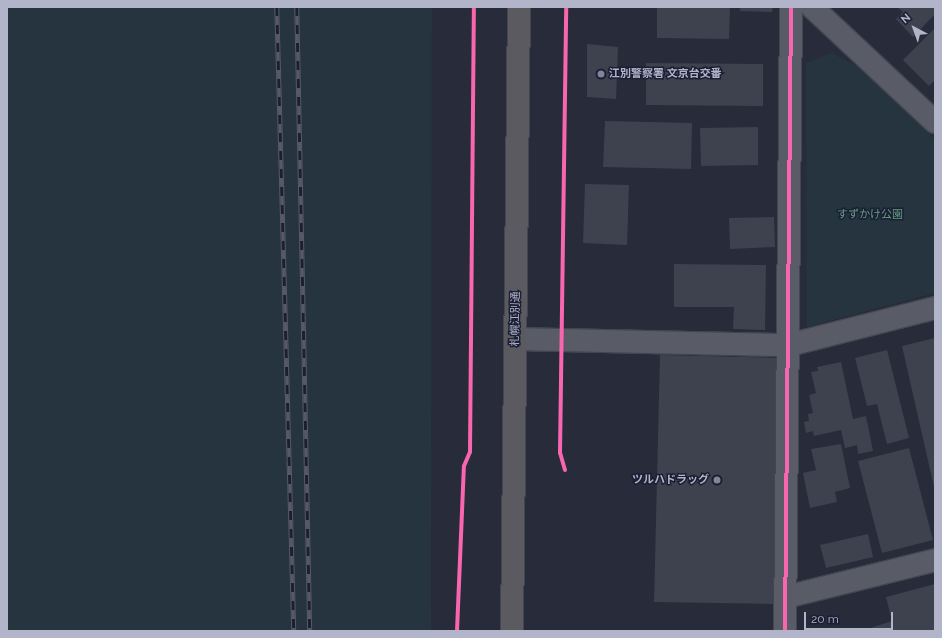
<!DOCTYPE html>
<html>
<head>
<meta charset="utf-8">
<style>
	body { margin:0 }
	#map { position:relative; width:942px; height:638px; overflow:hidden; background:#282b39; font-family:Raleway,"Noto Sans JP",sans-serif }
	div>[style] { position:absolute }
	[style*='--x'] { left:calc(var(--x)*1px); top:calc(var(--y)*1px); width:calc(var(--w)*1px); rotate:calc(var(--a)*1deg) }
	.green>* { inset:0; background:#25343f }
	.building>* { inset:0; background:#3e414e }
	.roads { filter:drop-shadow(1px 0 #434650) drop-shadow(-1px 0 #434650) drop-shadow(0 1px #434650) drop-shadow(0 -1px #434650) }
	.minor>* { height:22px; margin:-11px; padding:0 11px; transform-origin:11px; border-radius:11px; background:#595b66 }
	.highway>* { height:22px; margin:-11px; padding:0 11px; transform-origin:11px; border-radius:11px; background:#5a5a60 }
	.rail>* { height:4.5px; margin-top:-2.25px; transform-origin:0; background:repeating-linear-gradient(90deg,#1b1f34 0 9px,#575964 0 18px); box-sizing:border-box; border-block:1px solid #575964 }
	.cycleway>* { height:4px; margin:-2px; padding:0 2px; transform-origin:2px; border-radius:2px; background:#f766af }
	.dots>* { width:11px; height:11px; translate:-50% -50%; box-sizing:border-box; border:2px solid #1b1f34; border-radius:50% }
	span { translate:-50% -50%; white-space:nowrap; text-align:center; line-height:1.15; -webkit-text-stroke:3px #1b1f34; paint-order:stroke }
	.poi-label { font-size:11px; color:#b2b5ca; font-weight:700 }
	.left { translate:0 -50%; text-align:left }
	.right { translate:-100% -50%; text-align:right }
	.park-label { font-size:11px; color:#679d82 }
	.street-label { font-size:11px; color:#b2b5ca }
	.frame { position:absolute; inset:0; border:8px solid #b2b5ca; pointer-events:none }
	.north { position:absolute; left:894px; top:8px; width:40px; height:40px; -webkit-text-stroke:3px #1b1f34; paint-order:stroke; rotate:319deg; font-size:11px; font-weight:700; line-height:16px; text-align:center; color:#b2b5ca }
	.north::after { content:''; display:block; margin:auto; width:14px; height:18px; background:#b2b5ca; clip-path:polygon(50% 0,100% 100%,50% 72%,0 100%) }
	.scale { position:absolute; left:804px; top:612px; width:89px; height:18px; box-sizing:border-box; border:2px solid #b2b5ca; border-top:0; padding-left:5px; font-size:12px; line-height:14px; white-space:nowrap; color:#b2b5ca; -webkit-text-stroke:3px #1b1f34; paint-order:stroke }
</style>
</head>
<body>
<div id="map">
	<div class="green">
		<div style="clip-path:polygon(7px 7px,432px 7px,431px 631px,7px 631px)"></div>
		<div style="clip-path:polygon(831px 53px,856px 65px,935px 139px,935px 293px,807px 327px,806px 63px)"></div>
	</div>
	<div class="building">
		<div style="clip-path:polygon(657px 7px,730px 7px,729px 39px,657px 38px)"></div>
		<div style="clip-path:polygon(740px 7px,773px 7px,772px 12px,740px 11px)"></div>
		<div style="clip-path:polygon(897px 7px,935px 7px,935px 14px,913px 37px,896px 19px,903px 12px)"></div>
		<div style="clip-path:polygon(935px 28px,935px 80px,929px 86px,903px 60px)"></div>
		<div style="clip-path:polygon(587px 44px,618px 47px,616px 99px,587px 97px)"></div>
		<div style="clip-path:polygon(646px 63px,763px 64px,763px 106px,646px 105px)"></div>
		<div style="clip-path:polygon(605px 121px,692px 123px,691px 169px,603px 167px)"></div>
		<div style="clip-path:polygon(758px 127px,758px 165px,701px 166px,700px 128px)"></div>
		<div style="clip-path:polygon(585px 184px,629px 185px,627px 245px,583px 243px)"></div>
		<div style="clip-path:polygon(774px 217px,775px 247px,730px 249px,729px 218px)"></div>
		<div style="clip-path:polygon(674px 264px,766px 265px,765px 330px,733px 329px,734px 307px,674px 307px)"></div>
		<div style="clip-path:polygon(935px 338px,935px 487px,934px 487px,902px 346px)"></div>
		<div style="clip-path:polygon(887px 350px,909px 438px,887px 444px,877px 404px,867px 406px,855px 358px)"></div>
		<div style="clip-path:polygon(660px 355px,780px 358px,774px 604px,654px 602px)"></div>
		<div style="clip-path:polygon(841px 362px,853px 419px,866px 416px,873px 451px,858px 454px,857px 445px,845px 448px,841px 430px,814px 436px,813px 431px,806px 433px,804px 422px,809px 421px,808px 414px,813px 413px,809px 395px,816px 393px,811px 372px,818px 371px,817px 367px)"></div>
		<div style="clip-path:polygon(841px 444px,850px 488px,835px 492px,837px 502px,810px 508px,803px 473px,816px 470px,811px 449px)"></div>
		<div style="clip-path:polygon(909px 448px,933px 540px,882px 553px,858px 461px)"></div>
		<div style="clip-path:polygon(868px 534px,873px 557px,826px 568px,820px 545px)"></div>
		<div style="clip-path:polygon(935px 584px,935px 631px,861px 631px,892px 621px,886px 597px)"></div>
	</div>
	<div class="roads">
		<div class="minor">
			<div style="--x:812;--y:7;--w:168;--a:43.1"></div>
			<div style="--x:516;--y:339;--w:273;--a:1.3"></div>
			<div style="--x:789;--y:345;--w:151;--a:-14.2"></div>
			<div style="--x:786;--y:597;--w:154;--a:-13.9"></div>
			<div style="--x:785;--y:631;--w:624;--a:-89.45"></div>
		</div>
		<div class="highway">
			<div style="--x:512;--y:631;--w:624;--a:-89.36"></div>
		</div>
	</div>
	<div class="rail">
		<div style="--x:277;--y:7;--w:624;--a:88.44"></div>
		<div style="--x:297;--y:7;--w:624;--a:88.81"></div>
	</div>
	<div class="cycleway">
		<div style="--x:565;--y:470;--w:18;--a:-106"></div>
		<div style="--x:560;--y:453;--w:446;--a:-89.2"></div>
		<div style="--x:457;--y:631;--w:165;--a:-87.6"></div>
		<div style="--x:464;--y:466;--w:15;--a:-67"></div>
		<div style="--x:470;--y:452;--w:445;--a:-89.5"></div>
		<div style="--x:785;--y:631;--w:624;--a:-89.45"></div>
	</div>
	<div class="dots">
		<div style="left:601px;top:74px;background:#828597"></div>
		<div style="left:717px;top:480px;background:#828597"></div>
	</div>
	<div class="poi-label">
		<span class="left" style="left:609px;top:74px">江別警察署 文京台交番</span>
		<span class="right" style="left:709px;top:480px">ツルハドラッグ</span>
	</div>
	<div class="park-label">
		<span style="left:870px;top:215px">すずかけ公園</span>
	</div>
	<div class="street-label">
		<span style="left:516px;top:319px;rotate:-89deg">札幌江別通</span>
	</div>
	<div class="frame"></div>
	<div class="north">N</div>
	<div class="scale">20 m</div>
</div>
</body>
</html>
